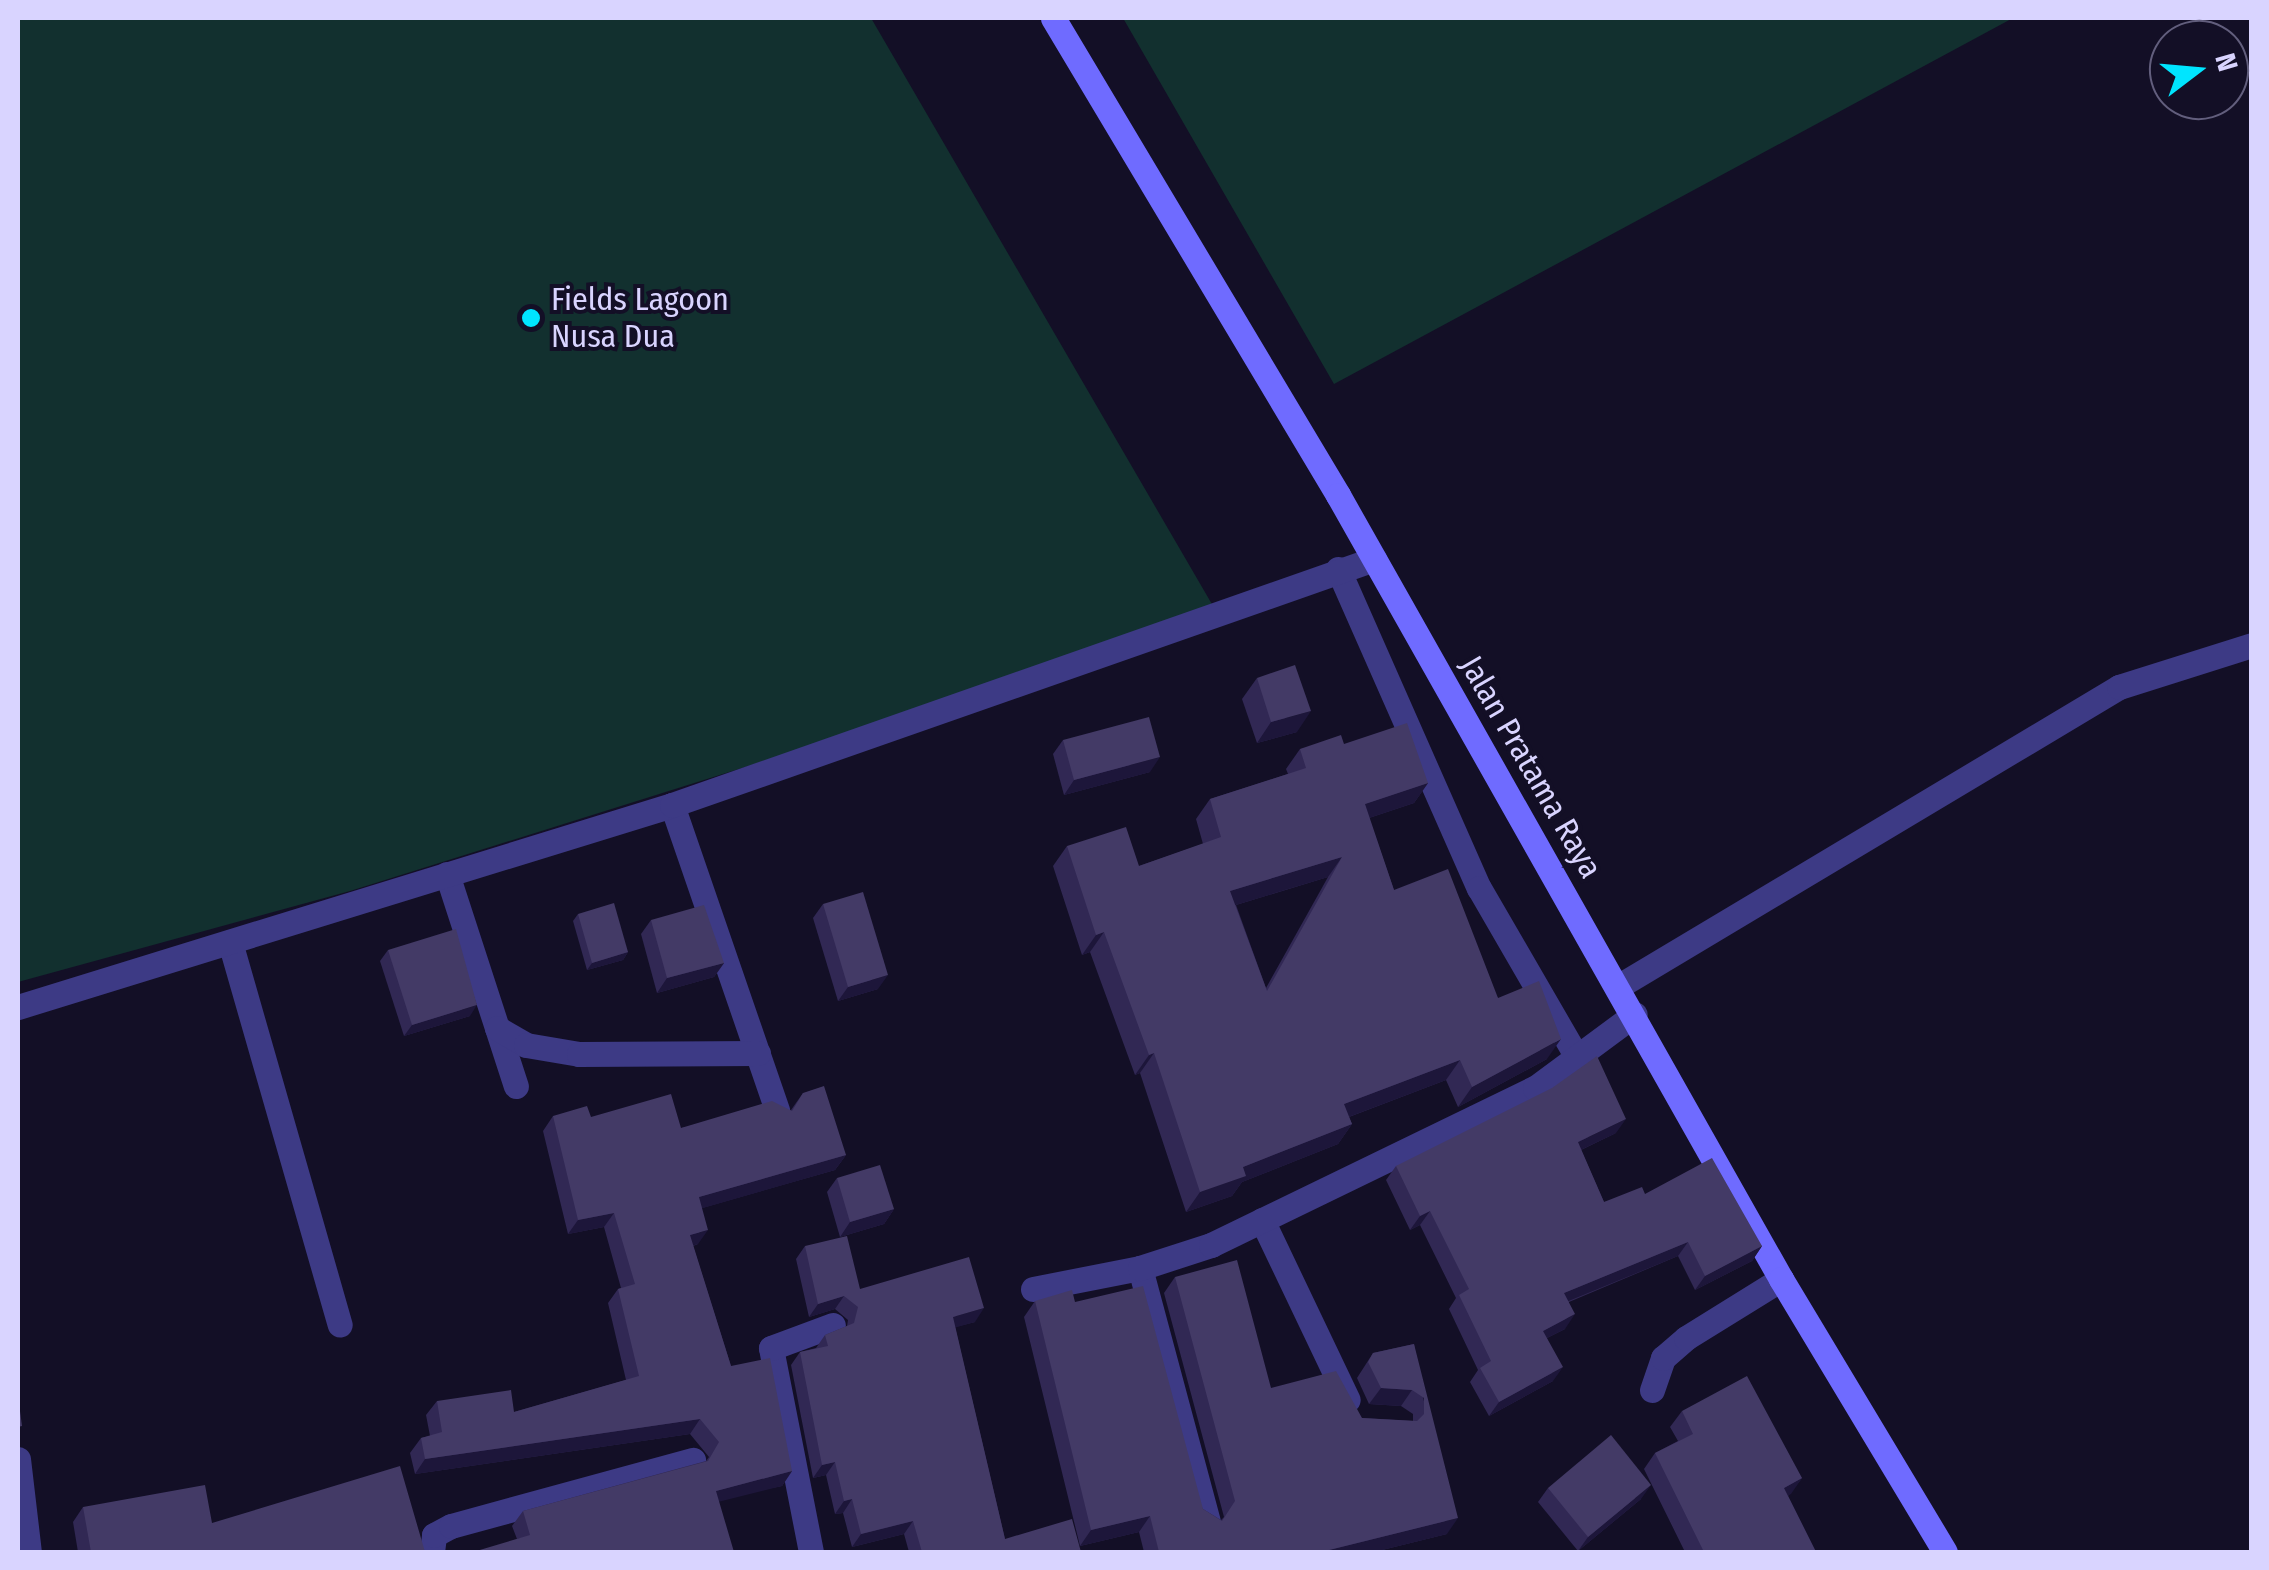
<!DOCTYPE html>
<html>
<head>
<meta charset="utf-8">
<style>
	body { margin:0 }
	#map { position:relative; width:2269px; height:1570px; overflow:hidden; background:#130f26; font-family:"Fira Sans Condensed",sans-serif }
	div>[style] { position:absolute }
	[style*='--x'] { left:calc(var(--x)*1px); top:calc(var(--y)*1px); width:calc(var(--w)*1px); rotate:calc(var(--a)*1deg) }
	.green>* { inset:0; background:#12302f }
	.minor>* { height:25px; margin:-12.5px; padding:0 12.5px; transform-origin:12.5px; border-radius:12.5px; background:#3d3a85 }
	.secondary>* { height:25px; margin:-12.5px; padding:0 12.5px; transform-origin:12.5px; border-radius:12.5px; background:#6f6bff }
	.wall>* { inset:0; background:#312854 }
	.shaded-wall>* { inset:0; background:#1d163a }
	.building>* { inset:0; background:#433a66 }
	.dots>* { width:28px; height:28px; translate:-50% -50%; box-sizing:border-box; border:5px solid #130f26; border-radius:50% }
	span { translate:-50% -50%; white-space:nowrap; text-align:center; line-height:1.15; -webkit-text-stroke:8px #130f26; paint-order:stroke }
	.poi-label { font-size:32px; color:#d9d4ff }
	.left { translate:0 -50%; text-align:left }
	.street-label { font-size:32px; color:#d9d4ff }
	.frame { position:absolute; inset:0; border:20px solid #d9d4ff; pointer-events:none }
	.north { position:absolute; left:2149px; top:20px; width:100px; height:100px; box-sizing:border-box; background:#130f26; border:2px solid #625e7d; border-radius:50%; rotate:74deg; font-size:28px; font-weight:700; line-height:40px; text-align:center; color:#d9d4ff }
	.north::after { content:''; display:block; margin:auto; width:35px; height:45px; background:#00e5ff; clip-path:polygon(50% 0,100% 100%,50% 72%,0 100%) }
</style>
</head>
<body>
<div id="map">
	<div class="green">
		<div style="clip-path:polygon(18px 18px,871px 18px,1220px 618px,350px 891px,18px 982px)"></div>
		<div style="clip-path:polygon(1123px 18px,2013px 18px,1334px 384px)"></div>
	</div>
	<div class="minor">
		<div style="--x:1338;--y:569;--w:349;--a:66.2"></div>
		<div style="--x:1479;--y:888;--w:195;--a:59.9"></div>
		<div style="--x:672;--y:805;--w:323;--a:71"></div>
		<div style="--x:447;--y:874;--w:223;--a:72"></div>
		<div style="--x:230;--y:942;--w:398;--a:74"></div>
		<div style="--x:1619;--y:986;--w:583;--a:-30.88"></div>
		<div style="--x:2119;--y:687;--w:139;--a:-17.5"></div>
		<div style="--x:18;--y:1007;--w:684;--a:-17.16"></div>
		<div style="--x:672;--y:805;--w:744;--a:-19.31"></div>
		<div style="--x:497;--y:1028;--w:34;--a:30"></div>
		<div style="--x:526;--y:1045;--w:54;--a:9.6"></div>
		<div style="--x:579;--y:1054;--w:179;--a:-0.3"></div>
		<div style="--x:1262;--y:1220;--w:199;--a:64.5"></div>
		<div style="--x:1140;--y:1268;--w:262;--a:75"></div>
		<div style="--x:1033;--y:1289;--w:109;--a:-11.1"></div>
		<div style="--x:1140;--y:1268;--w:75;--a:-17.9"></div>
		<div style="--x:1211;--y:1245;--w:360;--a:-25.9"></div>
		<div style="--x:1535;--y:1088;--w:124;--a:-36.5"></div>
		<div style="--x:1652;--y:1390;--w:34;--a:-71"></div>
		<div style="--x:1663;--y:1358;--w:30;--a:-41"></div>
		<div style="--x:1686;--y:1338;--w:112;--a:-31.8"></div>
		<div style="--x:18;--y:1459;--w:94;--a:83.3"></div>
		<div style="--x:432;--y:1552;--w:17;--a:-83"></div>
		<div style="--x:434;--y:1535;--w:19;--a:-28"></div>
		<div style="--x:451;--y:1526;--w:251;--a:-15.3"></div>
		<div style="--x:811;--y:1552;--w:208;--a:-101.1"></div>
		<div style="--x:771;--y:1348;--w:66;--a:-20.4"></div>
	</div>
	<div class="secondary">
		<div style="--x:1053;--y:18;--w:556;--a:59.14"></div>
		<div style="--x:1338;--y:495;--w:901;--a:60.53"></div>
		<div style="--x:1781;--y:1279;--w:318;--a:59"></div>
	</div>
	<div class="wall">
		<div style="clip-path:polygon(1257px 678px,1297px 732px,1257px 743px,1242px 699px)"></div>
		<div style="clip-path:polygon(1063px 740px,1150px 772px,1064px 795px,1053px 754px)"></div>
		<div style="clip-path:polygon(evenodd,1344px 744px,1428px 783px,1414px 803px,1369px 818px,1394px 890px,1498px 998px,1547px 1059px,1458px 1107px,1446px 1080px,1349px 1117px,1352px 1124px,1338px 1144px,1242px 1182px,1232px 1196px,1186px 1212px,1140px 1073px,1135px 1075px,1090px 952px,1082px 955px,1053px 866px,1067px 846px,1139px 866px,1203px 844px,1196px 819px,1210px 799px,1288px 774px,1286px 769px,1300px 749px,1344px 744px,1328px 877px,1266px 988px,1236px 905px,1328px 877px)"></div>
		<div style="clip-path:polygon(823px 904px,878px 989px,838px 1001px,813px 918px)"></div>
		<div style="clip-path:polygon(578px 914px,628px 952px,623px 960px,587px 970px,573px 921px)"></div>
		<div style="clip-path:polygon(651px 920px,724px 963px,714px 977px,657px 993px,641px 934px)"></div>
		<div style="clip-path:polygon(388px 950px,470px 1016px,404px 1036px,380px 961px)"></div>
		<div style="clip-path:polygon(803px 1093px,846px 1155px,835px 1170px,702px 1208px,698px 1244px,693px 1246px,731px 1366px,792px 1471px,782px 1486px,517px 1539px,512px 1526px,523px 1511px,706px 1461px,709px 1457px,690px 1434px,415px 1474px,410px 1453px,421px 1438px,430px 1436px,426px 1415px,437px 1401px,514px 1412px,626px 1380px,608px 1303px,618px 1289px,621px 1288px,604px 1227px,568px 1234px,543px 1131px,553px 1116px,591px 1117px,681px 1128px,791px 1110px)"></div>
		<div style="clip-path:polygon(1616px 1133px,1581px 1150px,1604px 1202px,1645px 1194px,1762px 1246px,1752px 1261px,1695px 1290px,1678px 1256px,1569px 1302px,1565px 1329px,1547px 1338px,1553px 1381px,1489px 1416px,1470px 1382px,1478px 1370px,1449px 1309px,1456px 1298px,1420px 1225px,1410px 1230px,1386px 1180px,1396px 1166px)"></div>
		<div style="clip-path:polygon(837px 1178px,894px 1209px,884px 1224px,840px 1237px,827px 1192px)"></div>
		<div style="clip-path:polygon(805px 1246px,860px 1289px,975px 1322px,955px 1327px,1005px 1539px,1081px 1552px,909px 1552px,904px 1534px,852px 1547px,843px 1513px,835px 1514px,826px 1475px,813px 1478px,791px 1365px,800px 1352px,816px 1348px,825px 1335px,847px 1326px,848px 1320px,835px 1309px,809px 1317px,796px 1259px)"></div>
		<div style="clip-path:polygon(1175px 1277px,1271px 1388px,1362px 1418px,1413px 1421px,1413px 1414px,1401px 1406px,1369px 1404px,1357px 1378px,1373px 1353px,1414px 1344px,1447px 1534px,1374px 1552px,1144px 1552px,1139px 1532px,1080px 1546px,1024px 1317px,1035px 1301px,1075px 1302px,1203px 1509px,1221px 1520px,1224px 1517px,1164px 1293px)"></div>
		<div style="clip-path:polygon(1682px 1411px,1802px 1478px,1788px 1496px,1816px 1552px,1685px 1552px,1644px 1469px,1655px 1453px,1678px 1441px,1670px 1427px)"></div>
		<div style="clip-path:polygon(1548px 1488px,1641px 1499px,1578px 1551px,1538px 1502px)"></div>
		<div style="clip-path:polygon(83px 1507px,212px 1523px,425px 1552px,78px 1552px,73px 1522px)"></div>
	</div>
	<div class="shaded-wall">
		<div style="clip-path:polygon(1311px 711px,1297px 732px,1257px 743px,1271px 722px)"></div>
		<div style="clip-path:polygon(1160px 757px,1150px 772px,1064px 795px,1074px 780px)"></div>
		<div style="clip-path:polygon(1428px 783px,1414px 803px,1351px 824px,1365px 804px)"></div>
		<div style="clip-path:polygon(1342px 857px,1328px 877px,1216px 911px,1230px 891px)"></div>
		<div style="clip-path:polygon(1104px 932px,1090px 952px,1082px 955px,1096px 935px)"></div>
		<div style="clip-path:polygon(628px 952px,623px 960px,587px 970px,592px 963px)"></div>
		<div style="clip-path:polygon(724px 963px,714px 977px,657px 993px,667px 978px)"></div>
		<div style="clip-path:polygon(888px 975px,878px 989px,838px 1001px,848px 987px)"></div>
		<div style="clip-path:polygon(477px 1005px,470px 1016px,404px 1036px,412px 1025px)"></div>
		<div style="clip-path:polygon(1561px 1039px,1547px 1059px,1458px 1107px,1472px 1087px)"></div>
		<div style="clip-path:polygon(1154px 1053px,1140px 1073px,1135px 1075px,1149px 1055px)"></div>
		<div style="clip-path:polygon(1460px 1060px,1446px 1080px,1330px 1124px,1344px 1104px)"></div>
		<div style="clip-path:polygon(1626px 1119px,1616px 1133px,1568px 1156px,1578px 1142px)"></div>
		<div style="clip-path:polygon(1352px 1124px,1338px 1144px,1242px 1182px,1232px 1196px,1186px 1212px,1200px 1192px,1243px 1167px)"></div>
		<div style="clip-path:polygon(846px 1155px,835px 1170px,689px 1212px,699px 1197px)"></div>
		<div style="clip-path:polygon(894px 1209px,884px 1224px,840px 1237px,850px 1222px)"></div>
		<div style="clip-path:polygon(1430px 1211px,1420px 1225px,1410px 1230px,1420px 1216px)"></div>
		<div style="clip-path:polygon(614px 1213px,604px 1227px,568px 1234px,578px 1220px)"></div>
		<div style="clip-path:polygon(708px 1230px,698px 1244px,679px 1250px,690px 1235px)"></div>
		<div style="clip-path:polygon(1688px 1242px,1678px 1256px,1554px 1307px,1564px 1293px)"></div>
		<div style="clip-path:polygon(1762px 1246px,1752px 1261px,1695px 1290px,1705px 1276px)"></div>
		<div style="clip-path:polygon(844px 1296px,835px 1309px,809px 1317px,818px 1304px)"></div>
		<div style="clip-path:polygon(984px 1308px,975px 1322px,943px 1331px,953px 1317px)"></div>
		<div style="clip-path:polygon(1575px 1314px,1565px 1329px,1533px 1345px,1543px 1331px)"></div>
		<div style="clip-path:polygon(1563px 1367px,1553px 1381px,1489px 1416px,1499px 1402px)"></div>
		<div style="clip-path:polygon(1381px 1388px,1412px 1390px,1401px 1406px,1369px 1404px)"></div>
		<div style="clip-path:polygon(700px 1419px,690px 1434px,415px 1474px,425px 1459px)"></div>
		<div style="clip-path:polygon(835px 1462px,826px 1475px,813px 1478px,822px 1465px)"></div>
		<div style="clip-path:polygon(792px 1471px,782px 1486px,706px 1505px,716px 1491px)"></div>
		<div style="clip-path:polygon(1802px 1478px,1791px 1494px,1773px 1504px,1784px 1488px)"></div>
		<div style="clip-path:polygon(1651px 1485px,1641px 1499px,1578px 1551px,1588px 1537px)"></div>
		<div style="clip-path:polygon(852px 1499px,843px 1513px,835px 1514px,844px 1501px)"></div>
		<div style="clip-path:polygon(1150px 1516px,1139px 1532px,1080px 1546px,1091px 1530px)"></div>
		<div style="clip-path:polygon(1458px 1518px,1447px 1534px,1374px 1552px,1321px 1552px)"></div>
		<div style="clip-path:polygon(913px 1521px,904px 1534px,852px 1547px,861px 1534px)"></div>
	</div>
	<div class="building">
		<div style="clip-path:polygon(1295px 665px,1311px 711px,1271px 722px,1257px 678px)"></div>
		<div style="clip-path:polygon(1149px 717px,1160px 757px,1074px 780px,1063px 740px)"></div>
		<div style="clip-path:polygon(evenodd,1407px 723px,1428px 783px,1365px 804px,1394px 890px,1448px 869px,1498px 998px,1539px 981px,1561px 1039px,1472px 1087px,1460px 1060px,1344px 1104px,1352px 1124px,1243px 1167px,1246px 1176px,1200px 1192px,1154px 1053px,1149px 1055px,1104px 932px,1096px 935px,1067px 846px,1126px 827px,1139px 866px,1221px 837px,1210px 799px,1306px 768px,1300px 749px,1341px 735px,1344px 744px,1407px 723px,1342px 857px,1267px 991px,1230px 891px,1342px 857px)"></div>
		<div style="clip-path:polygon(863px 892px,888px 975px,848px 987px,823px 904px)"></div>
		<div style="clip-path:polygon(614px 903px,628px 952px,592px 963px,578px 914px)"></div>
		<div style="clip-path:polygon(704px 905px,724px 963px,667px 978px,651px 920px)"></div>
		<div style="clip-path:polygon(456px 929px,477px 1005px,412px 1025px,388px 950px)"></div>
		<div style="clip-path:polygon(1597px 1056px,1626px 1119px,1578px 1142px,1604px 1202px,1642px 1187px,1645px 1194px,1712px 1158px,1762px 1246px,1705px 1276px,1688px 1242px,1564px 1293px,1575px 1314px,1543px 1331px,1563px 1367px,1499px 1402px,1480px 1368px,1491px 1361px,1459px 1295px,1469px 1289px,1430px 1211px,1420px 1216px,1396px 1166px,1552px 1088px)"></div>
		<div style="clip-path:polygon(824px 1086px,846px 1155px,699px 1197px,708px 1230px,690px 1235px,731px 1366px,770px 1358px,792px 1471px,716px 1491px,734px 1552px,473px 1552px,530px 1535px,523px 1511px,708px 1461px,719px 1442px,700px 1419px,425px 1459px,421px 1438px,442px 1432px,437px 1401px,511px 1390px,514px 1412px,639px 1376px,618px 1289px,635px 1284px,614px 1213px,578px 1220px,553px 1116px,587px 1106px,591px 1117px,671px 1094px,681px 1128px,772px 1101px,792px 1111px,803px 1093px)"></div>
		<div style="clip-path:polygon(880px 1165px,894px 1209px,850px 1222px,837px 1178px)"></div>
		<div style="clip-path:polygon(847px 1236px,860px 1289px,969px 1257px,984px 1308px,953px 1317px,1005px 1539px,1072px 1519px,1081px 1552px,922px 1552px,913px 1521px,861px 1534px,852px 1499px,844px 1501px,835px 1462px,822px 1465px,800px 1352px,828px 1346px,825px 1335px,854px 1323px,858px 1307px,844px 1296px,818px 1304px,805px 1246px)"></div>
		<div style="clip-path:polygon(1237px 1260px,1271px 1388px,1336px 1371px,1362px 1418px,1417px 1421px,1424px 1414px,1424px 1398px,1412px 1390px,1381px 1388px,1368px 1362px,1373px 1353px,1414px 1344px,1458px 1518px,1321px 1552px,1159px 1552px,1150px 1516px,1091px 1530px,1035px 1301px,1072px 1290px,1075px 1302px,1143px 1286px,1203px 1509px,1222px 1521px,1235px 1501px,1175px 1277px)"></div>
		<div style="clip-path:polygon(1747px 1376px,1802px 1478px,1784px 1488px,1816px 1552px,1691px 1552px,1703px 1550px,1655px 1453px,1693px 1434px,1682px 1411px)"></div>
		<div style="clip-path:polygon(18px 1396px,22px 1426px,18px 1427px)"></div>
		<div style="clip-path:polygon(1611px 1435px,1651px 1485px,1588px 1537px,1548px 1488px)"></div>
		<div style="clip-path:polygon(400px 1466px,425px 1552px,91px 1552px,83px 1507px,205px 1485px,212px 1523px)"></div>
	</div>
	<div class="dots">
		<div style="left:531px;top:318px;background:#00e5ff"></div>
	</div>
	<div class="poi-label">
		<span class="left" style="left:551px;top:318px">Fields Lagoon<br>Nusa Dua</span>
	</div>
	<div class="street-label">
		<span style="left:1531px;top:767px;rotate:60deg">Jalan Pratama Raya</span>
	</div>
	<div class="frame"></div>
	<div class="north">N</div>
</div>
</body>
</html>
